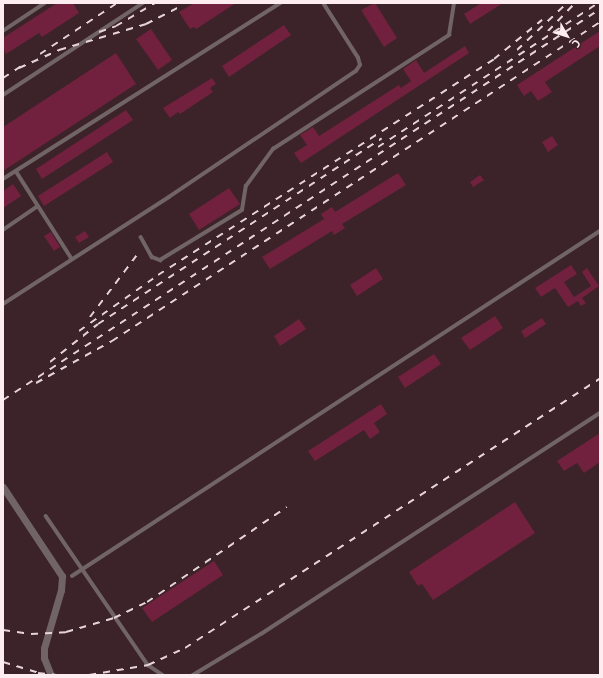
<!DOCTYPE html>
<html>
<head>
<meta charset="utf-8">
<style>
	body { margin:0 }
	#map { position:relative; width:603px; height:678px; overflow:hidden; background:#3b2329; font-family:"PT Sans",sans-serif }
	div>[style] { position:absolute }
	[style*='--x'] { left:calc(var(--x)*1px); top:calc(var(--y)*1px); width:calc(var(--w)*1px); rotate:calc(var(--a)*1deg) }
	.building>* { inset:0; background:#71213d }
	.service>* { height:3.5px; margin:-1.75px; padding:0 1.75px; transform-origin:1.75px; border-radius:1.75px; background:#716467 }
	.minor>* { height:7px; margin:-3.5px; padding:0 3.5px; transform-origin:3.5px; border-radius:3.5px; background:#716467 }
	.rail>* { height:2px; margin-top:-1px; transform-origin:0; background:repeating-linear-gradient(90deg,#e6d4d8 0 7px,transparent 0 14px) }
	span { translate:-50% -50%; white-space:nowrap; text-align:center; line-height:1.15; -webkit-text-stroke:3.5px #3b2329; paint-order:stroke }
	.frame { position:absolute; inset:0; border:4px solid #fdecf0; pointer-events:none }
	.north { position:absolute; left:547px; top:16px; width:40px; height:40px; -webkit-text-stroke:3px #3b2329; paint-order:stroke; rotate:129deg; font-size:11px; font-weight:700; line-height:16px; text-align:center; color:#fdecf0 }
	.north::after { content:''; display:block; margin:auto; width:14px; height:18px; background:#fdecf0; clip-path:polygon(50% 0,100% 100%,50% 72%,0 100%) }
</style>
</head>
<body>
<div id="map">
	<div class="building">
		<div style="clip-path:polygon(57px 3px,73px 3px,79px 13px,42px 37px,39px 33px,6px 54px,3px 49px,3px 38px)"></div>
		<div style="clip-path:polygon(194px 3px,236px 3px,196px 29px,194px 27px,190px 29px,179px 12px)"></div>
		<div style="clip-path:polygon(375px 3px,397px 38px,384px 47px,361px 10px)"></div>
		<div style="clip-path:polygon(481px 3px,503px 3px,470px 24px,464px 14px)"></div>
		<div style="clip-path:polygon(284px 25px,291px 35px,229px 77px,222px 66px)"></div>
		<div style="clip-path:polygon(151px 29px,172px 60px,158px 70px,136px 39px)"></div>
		<div style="clip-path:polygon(600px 31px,600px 46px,545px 82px,552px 92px,538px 101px,531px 91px,524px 96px,517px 85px)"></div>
		<div style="clip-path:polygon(465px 46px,469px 53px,301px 163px,294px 153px,307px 145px,300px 135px,313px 127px,319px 136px,399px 85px,401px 88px,411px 81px,403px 69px,416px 60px,424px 73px)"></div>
		<div style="clip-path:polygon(116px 53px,136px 84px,3px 171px,3px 127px)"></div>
		<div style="clip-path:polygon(212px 78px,216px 84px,210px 88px,213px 92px,180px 114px,178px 112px,170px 118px,163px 108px)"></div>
		<div style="clip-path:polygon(126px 110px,133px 120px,42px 179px,36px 169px)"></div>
		<div style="clip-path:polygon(552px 136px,558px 145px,548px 152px,542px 142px)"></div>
		<div style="clip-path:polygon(107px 152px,113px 162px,44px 206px,38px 196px)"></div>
		<div style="clip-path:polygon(398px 173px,406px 185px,342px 224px,345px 228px,334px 235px,332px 231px,270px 269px,262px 257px,324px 219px,321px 214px,332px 207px,335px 212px)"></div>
		<div style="clip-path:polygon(480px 175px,484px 180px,473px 187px,470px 182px)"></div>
		<div style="clip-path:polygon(13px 184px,21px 196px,3px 208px,3px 191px)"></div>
		<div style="clip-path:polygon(229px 188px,240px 204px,199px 230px,189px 214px)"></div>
		<div style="clip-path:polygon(85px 231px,89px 237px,79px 243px,75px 237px)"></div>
		<div style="clip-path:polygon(51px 232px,60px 247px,54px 251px,44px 236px)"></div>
		<div style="clip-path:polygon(571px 265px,577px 274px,564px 282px,574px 297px,591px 286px,582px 272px,587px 268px,599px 286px,582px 298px,586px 303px,581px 306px,578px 301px,568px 307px,555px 288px,541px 297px,535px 288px)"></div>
		<div style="clip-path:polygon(376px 268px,383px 279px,357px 296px,350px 285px)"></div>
		<div style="clip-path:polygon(495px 316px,503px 328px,470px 350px,461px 338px)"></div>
		<div style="clip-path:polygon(542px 318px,546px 324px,525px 338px,521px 331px)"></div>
		<div style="clip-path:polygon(299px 319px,306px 329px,280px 346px,274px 336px)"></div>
		<div style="clip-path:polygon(434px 354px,441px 364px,405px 388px,398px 377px)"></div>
		<div style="clip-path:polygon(381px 404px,387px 414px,374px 423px,380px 432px,370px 439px,364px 430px,315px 461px,308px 451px)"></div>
		<div style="clip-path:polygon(600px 433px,600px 462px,584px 473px,577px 463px,564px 471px,557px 461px)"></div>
		<div style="clip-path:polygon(515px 502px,535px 533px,433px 600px,422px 584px,418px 586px,409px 572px)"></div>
		<div style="clip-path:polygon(214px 561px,223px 575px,152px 622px,142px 608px)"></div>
	</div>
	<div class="service">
		<div style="--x:3;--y:31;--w:50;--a:-33.7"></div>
		<div style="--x:3;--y:95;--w:168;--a:-33.3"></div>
		<div style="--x:16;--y:171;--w:104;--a:57.5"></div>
		<div style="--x:3;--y:179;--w:328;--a:-32.4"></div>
		<div style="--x:3;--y:230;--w:42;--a:-34.4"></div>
		<div style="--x:141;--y:237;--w:23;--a:61"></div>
		<div style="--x:152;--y:257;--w:9;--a:21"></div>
		<div style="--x:160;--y:260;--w:96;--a:-31.4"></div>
		<div style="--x:242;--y:210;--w:24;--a:-81"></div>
		<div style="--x:246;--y:186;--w:46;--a:-53.9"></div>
		<div style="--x:273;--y:149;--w:210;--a:-32.9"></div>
		<div style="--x:449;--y:35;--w:32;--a:-81"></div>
		<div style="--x:3;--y:304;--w:197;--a:-32.8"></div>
		<div style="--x:169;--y:197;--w:225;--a:-34"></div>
		<div style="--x:356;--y:71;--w:7;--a:-56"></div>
		<div style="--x:360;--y:65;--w:7;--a:-106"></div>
		<div style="--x:358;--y:58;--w:65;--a:-122.5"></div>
		<div style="--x:46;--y:516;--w:181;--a:55.6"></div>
		<div style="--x:148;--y:665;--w:18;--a:34"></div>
		<div style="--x:72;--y:576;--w:631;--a:-33.16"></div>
		<div style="--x:193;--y:675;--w:79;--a:-31.1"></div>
		<div style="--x:261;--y:634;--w:405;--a:-33.1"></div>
	</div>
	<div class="minor">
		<div style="--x:3;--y:487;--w:107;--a:56.5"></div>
		<div style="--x:62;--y:576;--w:14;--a:94"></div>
		<div style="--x:61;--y:590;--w:60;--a:106.3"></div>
		<div style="--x:44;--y:648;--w:10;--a:90"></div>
		<div style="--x:44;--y:658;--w:18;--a:68"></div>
	</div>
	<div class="rail">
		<div style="--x:548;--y:31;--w:39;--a:-46"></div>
		<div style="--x:99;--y:32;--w:18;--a:-19"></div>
		<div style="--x:116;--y:26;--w:45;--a:-30.5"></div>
		<div style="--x:517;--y:50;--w:69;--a:-43.2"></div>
		<div style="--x:40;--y:54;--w:92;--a:-33.5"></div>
		<div style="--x:19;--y:68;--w:44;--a:-24.2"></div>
		<div style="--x:59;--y:50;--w:91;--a:-16.6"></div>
		<div style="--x:146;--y:24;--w:37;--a:-27"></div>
		<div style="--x:3;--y:78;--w:24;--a:-33"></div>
		<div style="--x:378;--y:147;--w:263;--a:-33.2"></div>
		<div style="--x:90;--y:317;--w:83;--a:-52.9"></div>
		<div style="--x:79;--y:331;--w:97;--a:-35.3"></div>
		<div style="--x:158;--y:275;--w:399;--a:-32.7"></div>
		<div style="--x:494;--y:59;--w:62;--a:-39.1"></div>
		<div style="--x:50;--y:362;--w:61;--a:-38.4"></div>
		<div style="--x:98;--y:324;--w:339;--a:-33.2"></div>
		<div style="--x:36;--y:383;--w:87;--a:-28.9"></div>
		<div style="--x:112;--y:341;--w:583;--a:-33.17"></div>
		<div style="--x:3;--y:400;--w:714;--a:-33.22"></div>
		<div style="--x:3;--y:630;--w:28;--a:8"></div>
		<div style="--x:31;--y:634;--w:35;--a:-3"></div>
		<div style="--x:66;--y:632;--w:50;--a:-16.3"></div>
		<div style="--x:114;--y:618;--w:37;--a:-26"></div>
		<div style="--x:147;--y:602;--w:169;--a:-34.2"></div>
		<div style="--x:3;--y:662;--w:37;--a:17"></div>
		<div style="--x:38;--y:673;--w:19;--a:6"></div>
		<div style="--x:89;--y:675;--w:60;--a:-9.6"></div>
		<div style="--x:148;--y:665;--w:41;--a:-24.7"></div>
		<div style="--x:185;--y:648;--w:495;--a:-33"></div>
	</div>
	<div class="frame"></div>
	<div class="north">С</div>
</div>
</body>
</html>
